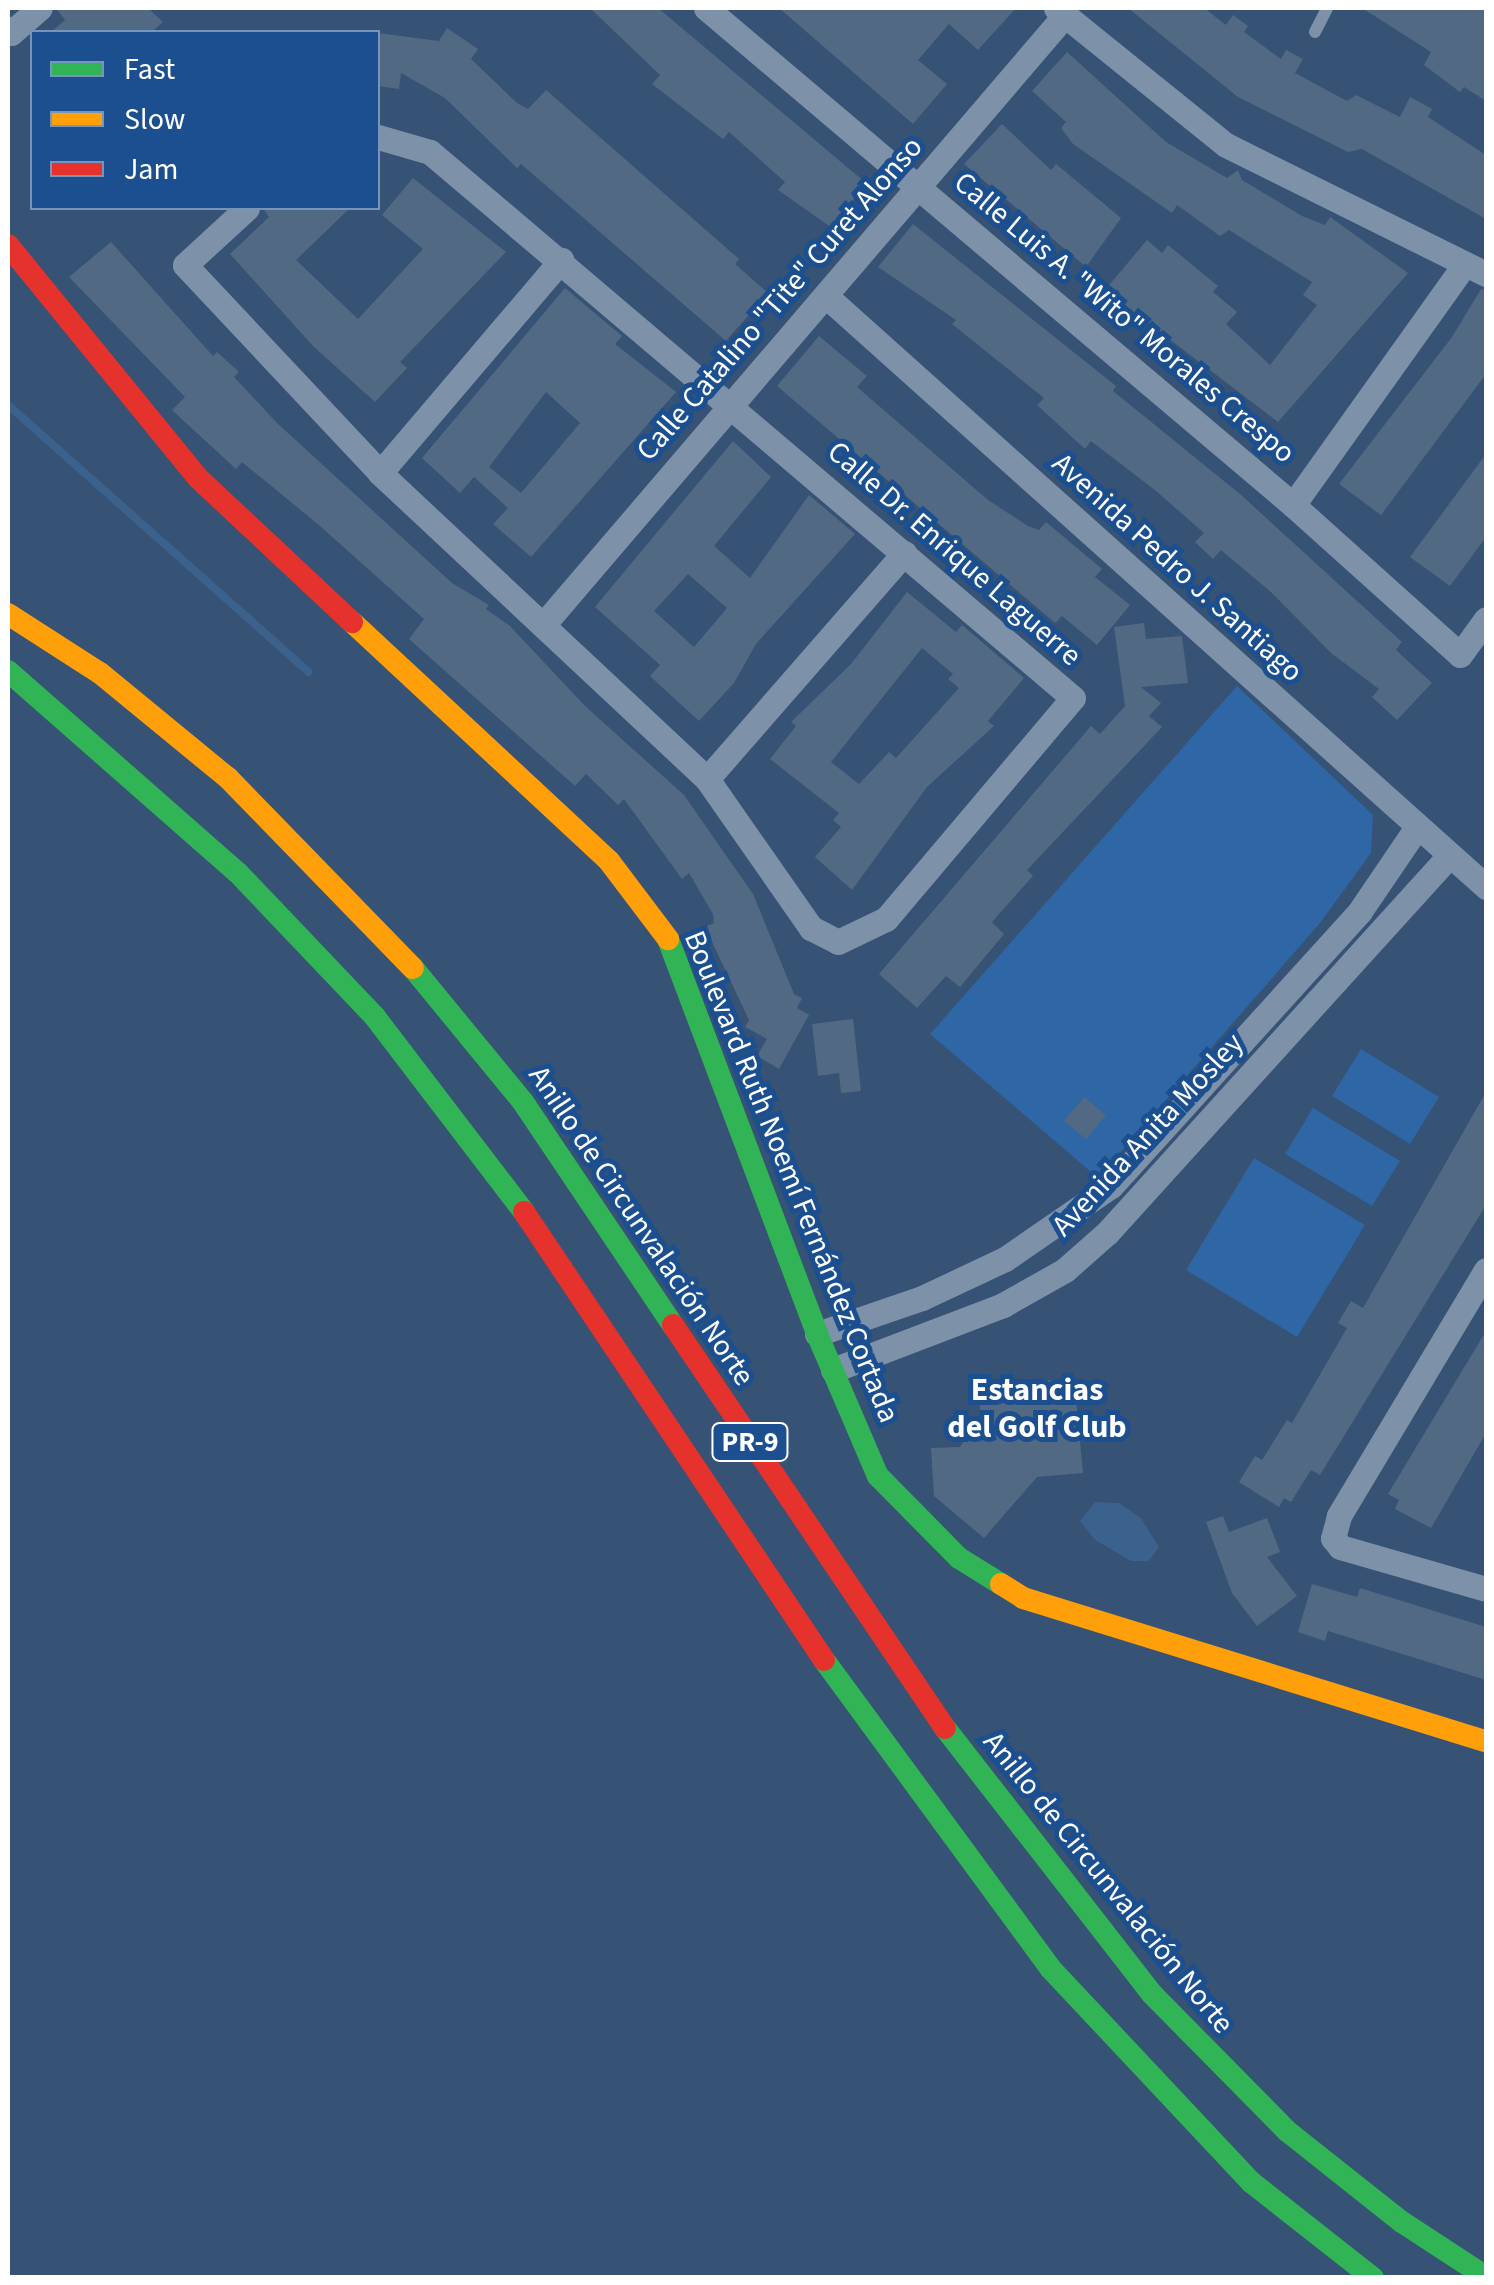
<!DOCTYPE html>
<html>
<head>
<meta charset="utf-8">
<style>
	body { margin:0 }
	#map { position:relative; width:1494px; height:2285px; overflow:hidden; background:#365274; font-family:"Source Sans 3",sans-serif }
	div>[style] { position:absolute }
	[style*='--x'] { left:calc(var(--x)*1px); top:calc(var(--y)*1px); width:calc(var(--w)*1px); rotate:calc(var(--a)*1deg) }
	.green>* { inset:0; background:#2f66a5 }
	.water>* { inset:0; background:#3b618d }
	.stream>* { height:8px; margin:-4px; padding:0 4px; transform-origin:4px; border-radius:4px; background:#3b618d }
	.building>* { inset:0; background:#526984 }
	.lane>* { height:12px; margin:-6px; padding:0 6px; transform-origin:6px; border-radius:6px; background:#7d92a8 }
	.street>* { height:25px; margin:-12.5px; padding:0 12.5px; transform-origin:12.5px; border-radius:12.5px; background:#7d92a8 }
	.fast>* { height:22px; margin:-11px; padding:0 11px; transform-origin:11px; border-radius:11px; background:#30b455 }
	.slow>* { height:22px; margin:-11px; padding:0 11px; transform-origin:11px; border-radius:11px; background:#ff9f0a }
	.jam>* { height:22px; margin:-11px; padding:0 11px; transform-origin:11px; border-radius:11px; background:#e5322d }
	span { translate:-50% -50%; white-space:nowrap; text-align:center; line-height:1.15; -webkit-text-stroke:10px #1b4f8f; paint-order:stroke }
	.shield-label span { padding:2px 8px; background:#1b4f8f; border:2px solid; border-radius:8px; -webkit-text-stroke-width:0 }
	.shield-label { font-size:28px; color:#fff; font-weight:700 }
	.street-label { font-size:30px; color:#fff }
	.neighbourhood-label { font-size:32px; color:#fff; font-weight:700 }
	.frame { position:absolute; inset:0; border:10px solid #fff; pointer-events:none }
	.legend { position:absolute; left:30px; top:30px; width:350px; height:180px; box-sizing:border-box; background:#1b4f8f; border:2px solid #7695bc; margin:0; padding:12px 18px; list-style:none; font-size:30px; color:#fff }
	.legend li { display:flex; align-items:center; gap:20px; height:50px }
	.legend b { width:50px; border:2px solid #7695bc }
</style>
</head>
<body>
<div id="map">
	<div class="green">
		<div style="clip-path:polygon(1237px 686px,1373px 815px,1371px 853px,1320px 923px,1098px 1178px,930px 1034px)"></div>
		<div style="clip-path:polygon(1361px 1049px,1439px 1097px,1410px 1144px,1332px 1096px)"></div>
		<div style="clip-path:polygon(1313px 1108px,1400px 1161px,1372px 1206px,1285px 1154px)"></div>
		<div style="clip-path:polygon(1254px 1158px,1365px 1225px,1297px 1337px,1186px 1270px)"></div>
	</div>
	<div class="water">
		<div style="clip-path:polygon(1095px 1502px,1119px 1503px,1141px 1518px,1159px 1547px,1149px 1561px,1131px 1561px,1095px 1540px,1080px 1521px)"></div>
	</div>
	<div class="stream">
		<div style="--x:8;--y:405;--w:402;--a:41.6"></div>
	</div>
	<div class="building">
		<div style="clip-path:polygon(56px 8px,148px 8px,163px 22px,152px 32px,51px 32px,65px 20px)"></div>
		<div style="clip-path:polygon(590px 8px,658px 8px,866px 183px,832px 228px,778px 190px,785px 182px,729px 132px,723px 139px,652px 84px,660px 75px)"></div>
		<div style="clip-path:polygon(779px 8px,1016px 8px,978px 50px,949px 24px,918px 60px,947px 84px,913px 124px)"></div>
		<div style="clip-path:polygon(1128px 8px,1204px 8px,1226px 25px,1233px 15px,1248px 26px,1244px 32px,1281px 59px,1286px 50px,1303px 59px,1295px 73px,1347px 101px,1356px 95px,1400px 117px,1410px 97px,1432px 109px,1428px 117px,1486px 155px,1486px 219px,1362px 149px,1348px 152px,1238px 97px)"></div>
		<div style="clip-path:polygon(1362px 8px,1486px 8px,1486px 101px,1464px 87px,1460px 92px,1424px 65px,1431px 52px)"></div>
		<div style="clip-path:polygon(447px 28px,478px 49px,471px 59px,517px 103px,528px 109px,546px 90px,739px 259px,735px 264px,768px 293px,726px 341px,521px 164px,517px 168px,445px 98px,401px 73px,399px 89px,378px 86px,378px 33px,439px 41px)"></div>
		<div style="clip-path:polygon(1067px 52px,1166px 142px,1227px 178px,1238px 170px,1242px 180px,1302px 216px,1325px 225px,1330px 217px,1408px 273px,1278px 422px,1105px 290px,1147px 240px,1162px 253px,1168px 245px,1218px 286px,1213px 292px,1237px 312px,1226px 324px,1270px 365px,1317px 305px,1303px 295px,1312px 282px,1229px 230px,1220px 236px,1177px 205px,1172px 213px,1073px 144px,1061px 128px,1066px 122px,1032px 91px)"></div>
		<div style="clip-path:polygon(1002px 124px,1051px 170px,1056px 164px,1121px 218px,1086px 267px,964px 164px)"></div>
		<div style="clip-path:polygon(413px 178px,506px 252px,400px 362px,407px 368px,375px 402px,313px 346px,230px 254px,269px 217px,263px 208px,350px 208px,296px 260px,358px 319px,423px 249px,382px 215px)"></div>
		<div style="clip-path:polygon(913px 224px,1116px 386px,1113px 391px,1240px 494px,1402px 642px,1396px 650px,1432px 683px,1397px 720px,1372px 697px,1379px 689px,1331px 653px,1272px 593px,1221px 550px,1213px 559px,1195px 542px,1204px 533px,1156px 491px,1091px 441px,1085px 449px,1037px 405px,1044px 398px,952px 324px,956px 320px,878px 267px)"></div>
		<div style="clip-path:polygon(111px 242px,213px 356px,217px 352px,239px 372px,234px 377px,278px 424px,452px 583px,489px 605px,486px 609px,510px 626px,585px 706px,684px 795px,753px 894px,794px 994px,802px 998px,797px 1008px,809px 1015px,779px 1069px,757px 1056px,767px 1039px,745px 1027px,749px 1020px,705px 927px,714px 923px,713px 914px,689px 873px,682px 879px,624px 799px,618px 805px,586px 774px,575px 786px,409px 639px,424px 619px,320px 526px,242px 462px,236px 469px,172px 410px,185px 397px,69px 277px)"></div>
		<div style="clip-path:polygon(evenodd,565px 288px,622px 336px,615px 344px,676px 392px,531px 557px,493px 524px,508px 508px,474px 477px,460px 493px,422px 458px,565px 288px,546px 392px,580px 423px,521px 493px,489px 467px,546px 392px)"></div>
		<div style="clip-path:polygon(1481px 289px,1486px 290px,1486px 374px,1381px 515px,1339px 484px,1452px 337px)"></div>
		<div style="clip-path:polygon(819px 336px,867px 376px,857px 387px,988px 500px,1028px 526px,1039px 530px,1046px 522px,1102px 569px,1095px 577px,1130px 605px,1097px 645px,1062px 616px,1055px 623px,777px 386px)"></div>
		<div style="clip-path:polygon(evenodd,733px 441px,771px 477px,714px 546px,750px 578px,809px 495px,855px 534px,756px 644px,734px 683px,699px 721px,650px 676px,660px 665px,595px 607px,733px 441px,688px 574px,727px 608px,694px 647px,654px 611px,688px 574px)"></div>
		<div style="clip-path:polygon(1486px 454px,1486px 537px,1450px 586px,1410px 557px)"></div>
		<div style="clip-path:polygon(evenodd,907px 592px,956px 632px,962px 625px,1024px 678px,988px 721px,994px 726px,927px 787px,852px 890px,815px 857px,841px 827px,833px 820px,839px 813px,770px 759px,796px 726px,791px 722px,851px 664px,907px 592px,922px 648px,953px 674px,948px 679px,959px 688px,896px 758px,889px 752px,859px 784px,831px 762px,922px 648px)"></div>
		<div style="clip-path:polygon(1144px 623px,1146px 639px,1182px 636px,1188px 683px,1141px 687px,1161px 703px,1149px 716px,1162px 727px,1027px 870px,1033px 876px,992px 922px,1004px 934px,960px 987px,946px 976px,917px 1008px,879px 974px,1091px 726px,1100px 734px,1125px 706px,1114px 627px)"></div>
		<div style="clip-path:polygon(853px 1019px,861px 1091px,841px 1093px,839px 1073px,818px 1076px,812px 1024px)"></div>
		<div style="clip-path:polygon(1486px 1092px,1486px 1205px,1320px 1475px,1311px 1470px,1291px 1502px,1284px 1498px,1279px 1507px,1239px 1482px,1255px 1456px,1262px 1460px,1287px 1420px,1292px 1423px,1347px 1328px,1338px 1323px,1351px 1301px,1363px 1308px)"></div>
		<div style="clip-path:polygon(1084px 1097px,1106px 1115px,1086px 1139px,1064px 1121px)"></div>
		<div style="clip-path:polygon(1486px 1331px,1486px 1433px,1431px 1528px,1395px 1509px,1399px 1500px,1388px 1494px)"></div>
		<div style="clip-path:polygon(1074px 1378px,1083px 1473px,1037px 1477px,984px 1538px,934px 1496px,931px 1448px,960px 1447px,981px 1418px,978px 1387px)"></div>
		<div style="clip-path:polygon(1223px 1516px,1229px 1532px,1267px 1518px,1280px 1552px,1267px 1557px,1297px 1596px,1257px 1626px,1232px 1593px,1206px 1522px)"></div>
		<div style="clip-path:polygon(1312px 1584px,1357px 1597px,1360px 1588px,1486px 1627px,1486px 1680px,1328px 1631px,1325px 1641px,1298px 1632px)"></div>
	</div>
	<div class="lane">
		<div style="--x:1315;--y:32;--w:27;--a:-63"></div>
	</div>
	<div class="street">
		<div style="--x:706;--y:8;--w:769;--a:40.25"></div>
		<div style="--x:1293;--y:505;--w:224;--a:41.9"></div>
		<div style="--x:1460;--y:655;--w:44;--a:-54.2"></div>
		<div style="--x:1056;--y:8;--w:218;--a:38.9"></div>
		<div style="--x:1226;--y:145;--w:290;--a:26.4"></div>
		<div style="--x:8;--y:29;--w:5;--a:53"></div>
		<div style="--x:11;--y:33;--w:38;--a:-41"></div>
		<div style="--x:247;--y:208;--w:84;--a:137.4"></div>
		<div style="--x:185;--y:265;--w:285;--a:46.8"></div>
		<div style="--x:380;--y:473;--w:448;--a:43.1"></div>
		<div style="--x:707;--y:779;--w:182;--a:55.1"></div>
		<div style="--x:811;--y:928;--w:30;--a:27"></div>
		<div style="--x:838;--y:942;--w:53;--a:-25.6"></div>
		<div style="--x:886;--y:919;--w:289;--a:-49.8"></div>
		<div style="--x:1073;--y:698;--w:844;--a:-139.66"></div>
		<div style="--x:430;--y:152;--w:54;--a:-163.9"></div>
		<div style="--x:826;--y:296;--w:886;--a:41.84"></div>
		<div style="--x:380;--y:473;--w:280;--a:-49.6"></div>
		<div style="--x:1293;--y:505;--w:296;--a:-54.5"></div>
		<div style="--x:543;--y:625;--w:803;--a:-49.45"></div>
		<div style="--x:707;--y:779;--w:300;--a:-48.9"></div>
		<div style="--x:1486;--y:1270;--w:287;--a:120.9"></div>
		<div style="--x:1339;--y:1516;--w:23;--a:105"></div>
		<div style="--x:1333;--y:1538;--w:11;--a:52"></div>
		<div style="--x:1340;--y:1547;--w:152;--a:16"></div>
		<div style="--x:817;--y:1334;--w:111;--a:-18.9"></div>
		<div style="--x:922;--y:1298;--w:92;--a:-25.2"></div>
		<div style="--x:1005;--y:1259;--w:129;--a:-34.6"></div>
		<div style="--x:1111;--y:1186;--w:371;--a:-47.8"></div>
		<div style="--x:1360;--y:911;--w:102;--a:-55.8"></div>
		<div style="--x:833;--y:1370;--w:182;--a:-20.9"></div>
		<div style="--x:1003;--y:1305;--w:71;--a:-29.4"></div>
		<div style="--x:1065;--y:1270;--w:56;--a:-41.4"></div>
		<div style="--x:1107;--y:1233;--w:508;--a:-47.79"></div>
	</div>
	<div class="fast">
		<div style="--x:8;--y:671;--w:306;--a:41.3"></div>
		<div style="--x:238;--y:873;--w:199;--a:46.4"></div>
		<div style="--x:375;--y:1017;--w:245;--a:52.6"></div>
		<div style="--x:668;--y:939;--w:422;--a:69.3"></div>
		<div style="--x:817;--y:1334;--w:155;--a:66.8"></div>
		<div style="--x:878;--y:1476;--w:115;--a:45.4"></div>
		<div style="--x:959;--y:1558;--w:49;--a:31.8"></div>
		<div style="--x:413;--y:968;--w:173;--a:50.6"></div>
		<div style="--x:523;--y:1102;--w:269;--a:56.1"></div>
		<div style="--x:824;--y:1660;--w:382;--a:53.7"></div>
		<div style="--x:1050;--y:1968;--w:294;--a:46.8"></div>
		<div style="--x:1251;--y:2182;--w:155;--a:38.2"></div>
		<div style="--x:945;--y:1728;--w:337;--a:52.1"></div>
		<div style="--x:1152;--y:1994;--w:192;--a:45.4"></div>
		<div style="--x:1287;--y:2131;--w:147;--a:38.4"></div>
		<div style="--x:1402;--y:2222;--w:100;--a:33.2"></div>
	</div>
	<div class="slow">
		<div style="--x:8;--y:614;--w:109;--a:32.7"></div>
		<div style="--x:100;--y:673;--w:166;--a:39.4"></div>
		<div style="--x:228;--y:778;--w:265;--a:45.8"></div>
		<div style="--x:352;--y:622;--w:351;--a:42.9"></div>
		<div style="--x:609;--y:861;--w:98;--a:52.9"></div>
		<div style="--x:1001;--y:1584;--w:26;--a:32"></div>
		<div style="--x:1023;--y:1598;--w:485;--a:17.2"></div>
	</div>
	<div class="jam">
		<div style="--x:8;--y:245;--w:301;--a:50.8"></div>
		<div style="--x:198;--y:478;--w:211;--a:43.1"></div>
		<div style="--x:524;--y:1212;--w:539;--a:56.19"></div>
		<div style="--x:673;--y:1325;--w:486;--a:56"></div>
	</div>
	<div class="shield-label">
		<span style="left:750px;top:1442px">PR-9</span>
	</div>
	<div class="street-label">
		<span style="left:780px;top:299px;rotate:-49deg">Calle Catalino "Tite" Curet Alonso</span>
		<span style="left:1124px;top:318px;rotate:40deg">Calle Luis A. "Wito" Morales Crespo</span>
		<span style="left:954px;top:554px;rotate:41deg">Calle Dr. Enrique Laguerre</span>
		<span style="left:1177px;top:568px;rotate:42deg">Avenida Pedro J. Santiago</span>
		<span style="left:1148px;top:1135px;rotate:-47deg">Avenida Anita Mosley</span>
		<span style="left:791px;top:1177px;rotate:68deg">Boulevard Ruth Noemí Fernández Cortada</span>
		<span style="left:641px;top:1226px;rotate:56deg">Anillo de Circunvalación Norte</span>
		<span style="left:1108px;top:1883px;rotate:51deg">Anillo de Circunvalación Norte</span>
	</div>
	<div class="neighbourhood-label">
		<span style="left:1037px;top:1409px">Estancias<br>del Golf Club</span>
	</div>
	<div class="frame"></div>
	<ul class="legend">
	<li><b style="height:12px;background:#30b455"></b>Fast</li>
	<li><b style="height:12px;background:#ff9f0a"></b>Slow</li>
	<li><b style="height:12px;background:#e5322d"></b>Jam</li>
	</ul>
</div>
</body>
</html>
